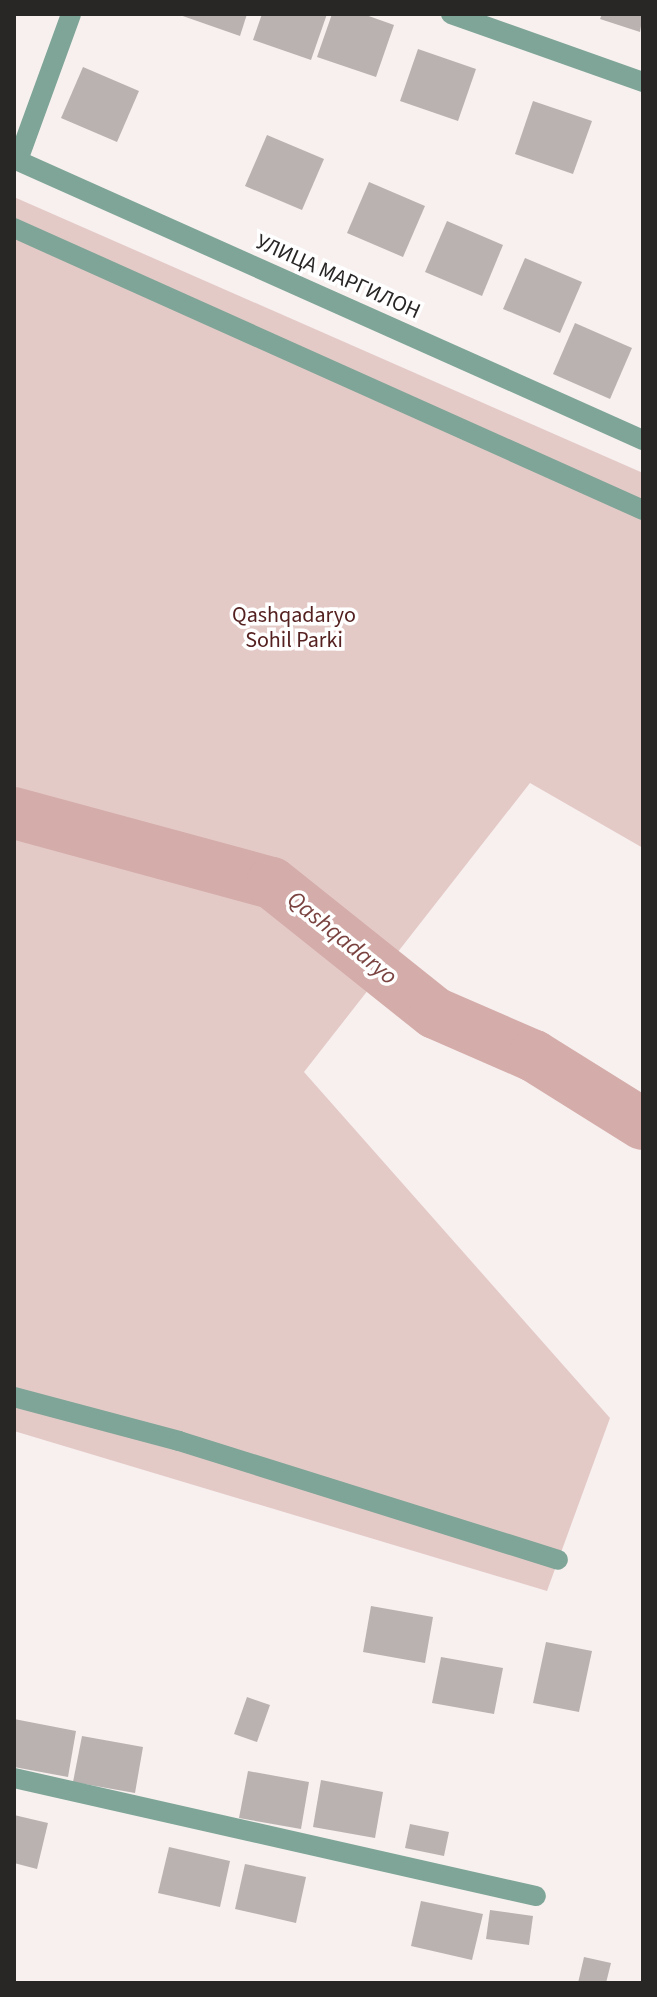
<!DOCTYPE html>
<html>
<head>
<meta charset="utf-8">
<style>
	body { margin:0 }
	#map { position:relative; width:657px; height:1997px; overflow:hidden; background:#f7f0ef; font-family:"Source Sans 3",sans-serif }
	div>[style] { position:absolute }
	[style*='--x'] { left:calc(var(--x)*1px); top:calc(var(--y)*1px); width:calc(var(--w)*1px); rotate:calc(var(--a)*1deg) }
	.green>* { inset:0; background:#e4cac7 }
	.river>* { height:52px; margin:-26px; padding:0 26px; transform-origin:26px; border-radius:26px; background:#d4aca9 }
	.building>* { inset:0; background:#b9b2b1 }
	.street>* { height:20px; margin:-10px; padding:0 10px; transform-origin:10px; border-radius:10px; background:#7ea597 }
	span { translate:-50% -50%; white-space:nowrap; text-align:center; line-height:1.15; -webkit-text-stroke:7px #fff; paint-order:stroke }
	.street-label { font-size:22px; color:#292626 }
	.park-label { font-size:22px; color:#542120 }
	.water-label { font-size:24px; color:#7a4340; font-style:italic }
	.frame { position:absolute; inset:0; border:16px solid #292626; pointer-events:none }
</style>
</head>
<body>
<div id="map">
	<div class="green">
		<div style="clip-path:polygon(14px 197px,643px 473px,643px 848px,530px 783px,304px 1072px,610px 1418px,547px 1591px,14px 1431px)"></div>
	</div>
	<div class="river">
		<div style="--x:14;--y:813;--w:267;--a:15.2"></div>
		<div style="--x:272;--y:883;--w:208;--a:38.6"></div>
		<div style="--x:435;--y:1013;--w:108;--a:23.5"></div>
		<div style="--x:534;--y:1056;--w:128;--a:32"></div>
	</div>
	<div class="building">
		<div style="clip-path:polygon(177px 14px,247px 14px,240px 36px)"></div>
		<div style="clip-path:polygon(262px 14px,327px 14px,311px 60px,253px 40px)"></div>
		<div style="clip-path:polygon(332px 14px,363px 14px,394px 25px,376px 77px,317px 57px)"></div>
		<div style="clip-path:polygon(602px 14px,643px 14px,640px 32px,600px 19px)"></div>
		<div style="clip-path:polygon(418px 49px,476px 69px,458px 121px,400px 101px)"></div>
		<div style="clip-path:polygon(83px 67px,139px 91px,117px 142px,61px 118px)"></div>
		<div style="clip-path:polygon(533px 101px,592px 121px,573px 174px,515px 154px)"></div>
		<div style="clip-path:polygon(267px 135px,324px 159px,302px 210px,245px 186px)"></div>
		<div style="clip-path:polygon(369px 182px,425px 206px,403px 257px,347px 233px)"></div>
		<div style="clip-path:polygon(447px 221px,503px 245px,482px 296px,425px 272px)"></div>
		<div style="clip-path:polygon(525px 258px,582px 282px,560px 333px,503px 309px)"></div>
		<div style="clip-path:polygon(575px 323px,632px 348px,610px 399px,553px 374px)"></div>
		<div style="clip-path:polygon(371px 1606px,433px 1617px,425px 1663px,363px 1652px)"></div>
		<div style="clip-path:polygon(546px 1642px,592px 1651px,579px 1712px,533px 1703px)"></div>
		<div style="clip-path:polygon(441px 1657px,503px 1668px,494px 1714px,432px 1703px)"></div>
		<div style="clip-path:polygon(247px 1697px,270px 1705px,257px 1742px,234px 1734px)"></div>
		<div style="clip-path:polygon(14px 1719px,76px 1731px,68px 1777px,14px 1767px)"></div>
		<div style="clip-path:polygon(82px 1736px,143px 1747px,135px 1793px,73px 1782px)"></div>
		<div style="clip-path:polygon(248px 1771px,309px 1782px,301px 1829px,239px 1818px)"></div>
		<div style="clip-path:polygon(321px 1780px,383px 1792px,375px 1838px,313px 1827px)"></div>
		<div style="clip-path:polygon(14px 1815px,48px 1823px,37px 1869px,14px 1863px)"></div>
		<div style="clip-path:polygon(410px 1824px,449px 1832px,444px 1856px,405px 1848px)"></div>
		<div style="clip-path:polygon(169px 1847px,230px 1861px,220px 1907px,158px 1893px)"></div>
		<div style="clip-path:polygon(245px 1864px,306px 1877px,296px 1923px,235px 1909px)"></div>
		<div style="clip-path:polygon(421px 1901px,483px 1914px,472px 1960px,411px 1946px)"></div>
		<div style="clip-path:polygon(490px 1910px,533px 1916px,529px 1945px,486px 1939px)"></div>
		<div style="clip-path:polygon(584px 1957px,611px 1963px,606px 1983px,578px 1983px)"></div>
	</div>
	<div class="street">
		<div style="--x:451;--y:14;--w:204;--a:19.5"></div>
		<div style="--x:14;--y:159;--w:689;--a:24.07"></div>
		<div style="--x:18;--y:160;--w:155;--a:-70"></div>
		<div style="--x:14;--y:228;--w:689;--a:24.15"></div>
		<div style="--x:14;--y:1397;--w:171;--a:14.9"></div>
		<div style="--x:179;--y:1441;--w:397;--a:17.4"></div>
		<div style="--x:14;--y:1778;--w:535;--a:12.74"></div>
	</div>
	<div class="street-label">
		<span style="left:338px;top:277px;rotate:24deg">УЛИЦА МАРГИЛОН</span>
	</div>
	<div class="park-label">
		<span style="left:294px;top:628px">Qashqadaryo<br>Sohil Parki</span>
	</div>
	<div class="water-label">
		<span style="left:342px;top:938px;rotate:39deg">Qashqadaryo</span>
	</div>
	<div class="frame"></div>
</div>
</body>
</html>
